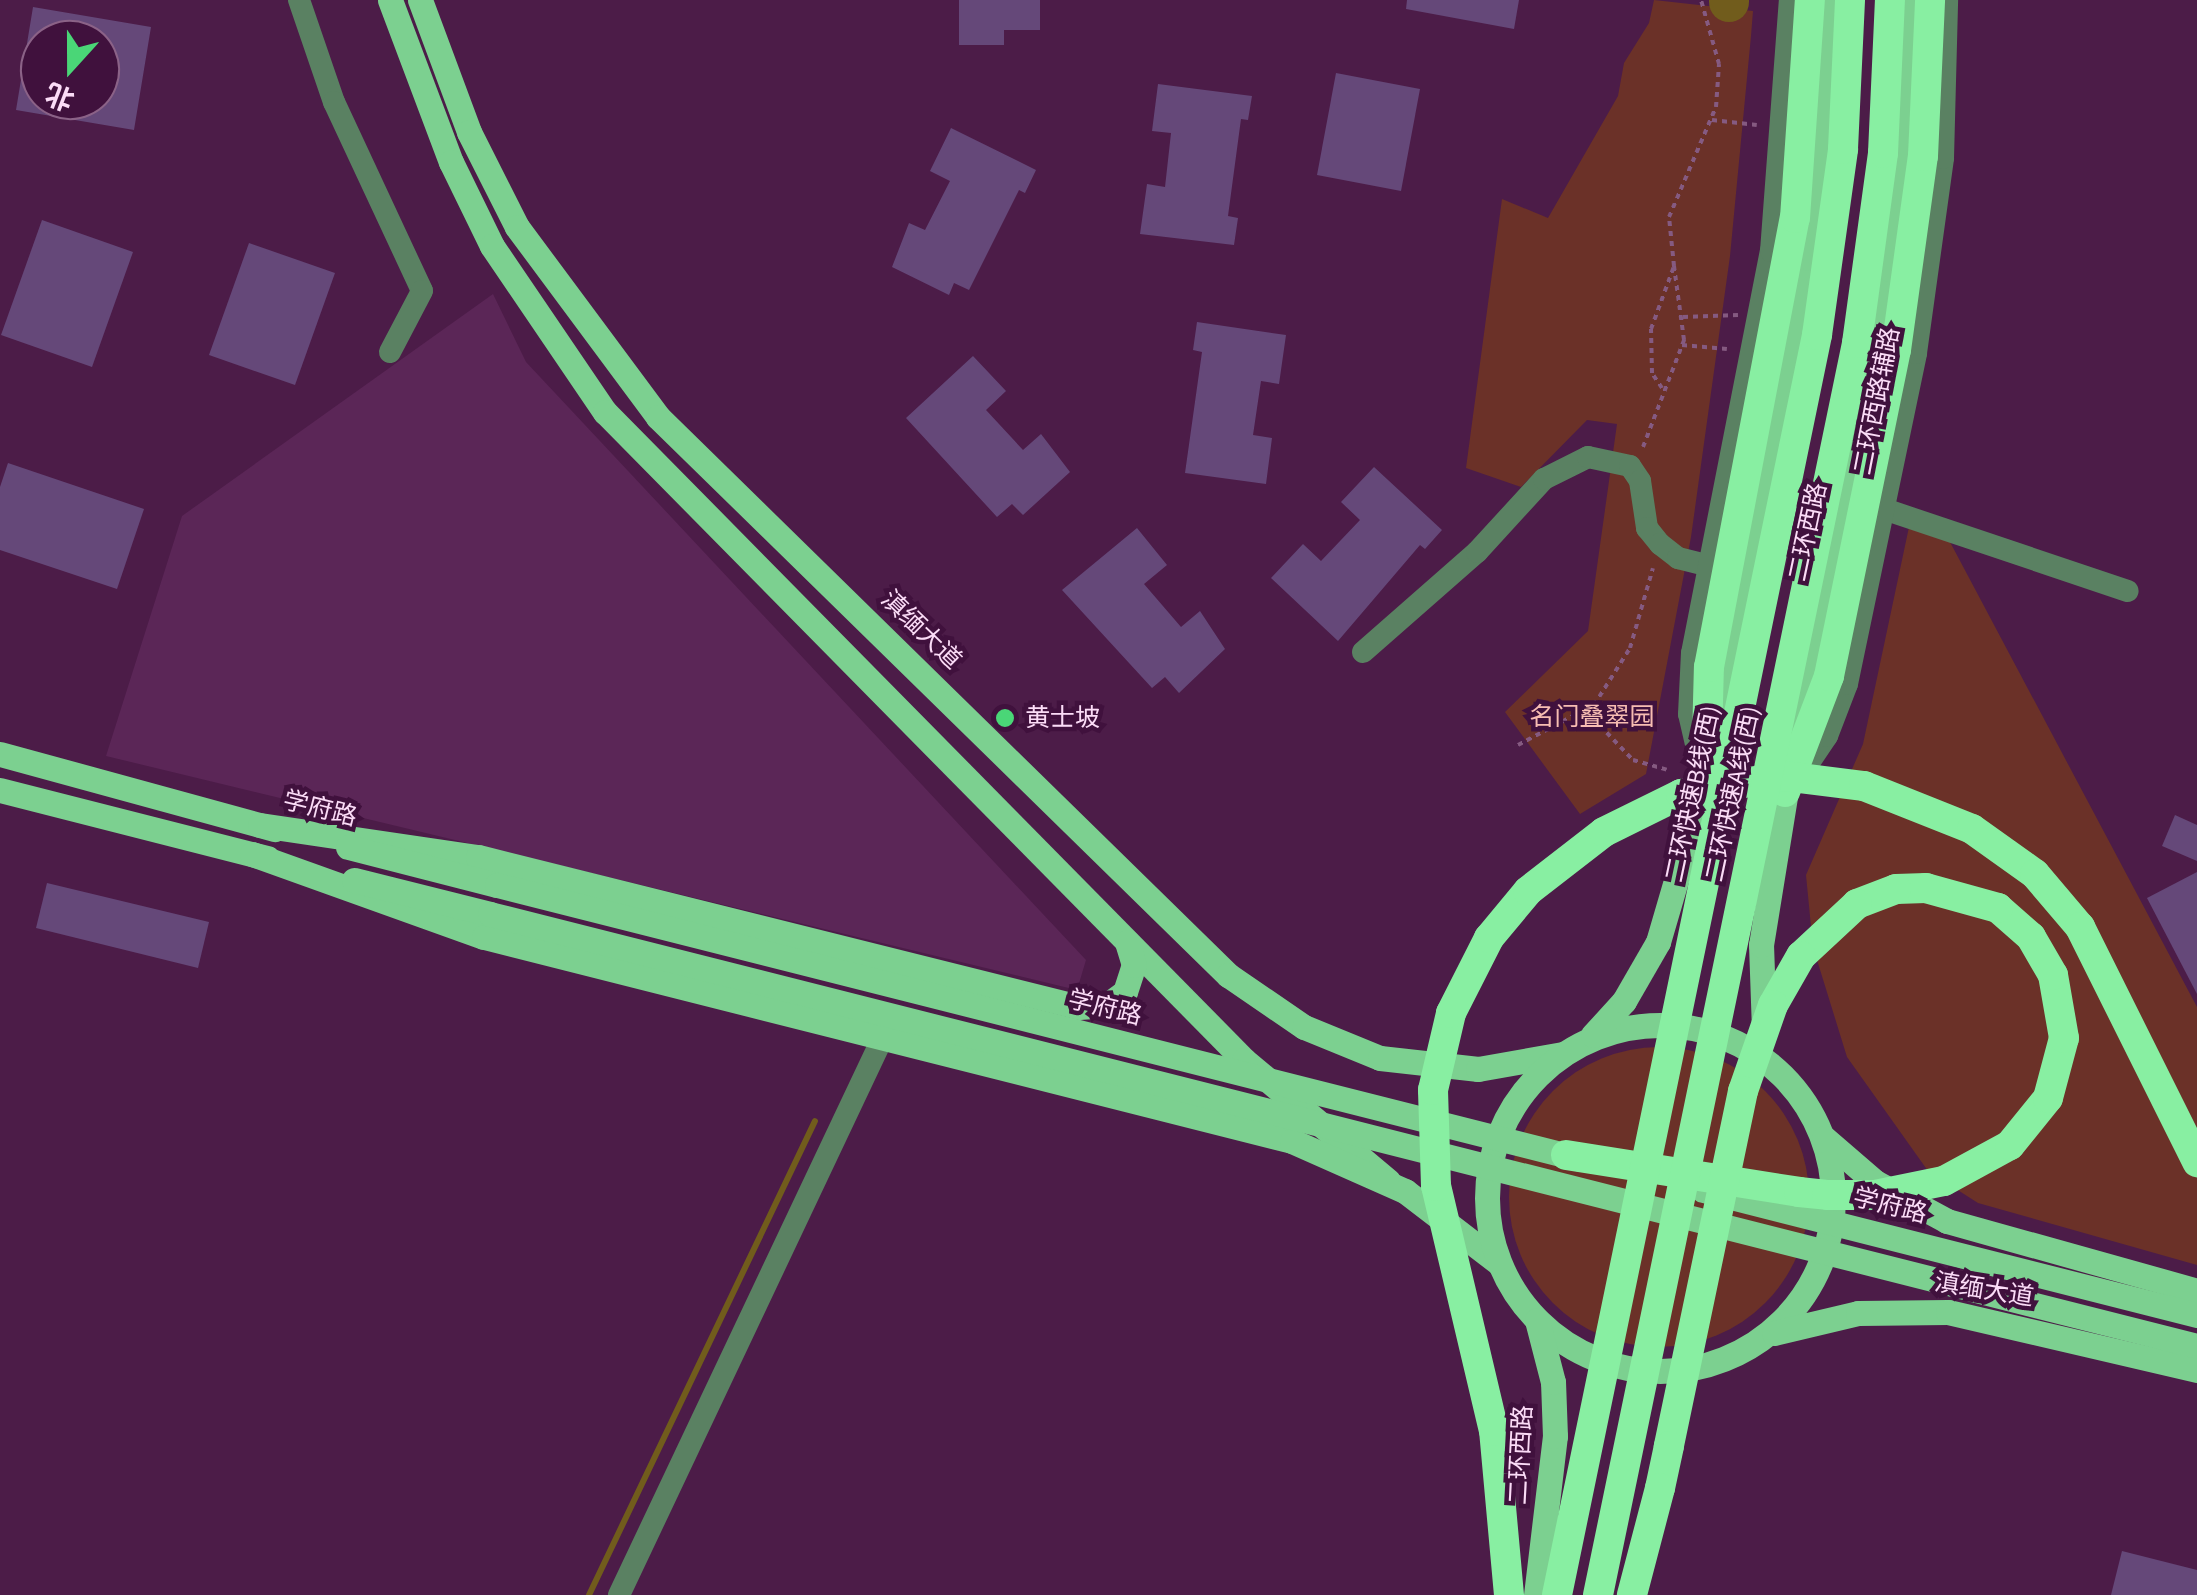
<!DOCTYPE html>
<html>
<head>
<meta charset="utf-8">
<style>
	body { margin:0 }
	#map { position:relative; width:2197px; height:1595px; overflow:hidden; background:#4c1c48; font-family:"Source Sans 3","Noto Sans SC",sans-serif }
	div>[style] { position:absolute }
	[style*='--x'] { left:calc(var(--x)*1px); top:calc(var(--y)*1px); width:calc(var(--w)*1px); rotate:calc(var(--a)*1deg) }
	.built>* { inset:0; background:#5b2657 }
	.green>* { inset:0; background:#6b3128 }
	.round { border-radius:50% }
	.stream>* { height:6px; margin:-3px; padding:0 3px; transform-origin:3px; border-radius:3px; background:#715c1c }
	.river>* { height:40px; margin:-20px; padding:0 20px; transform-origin:20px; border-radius:20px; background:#715c1c }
	.building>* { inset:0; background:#654879 }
	.path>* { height:4px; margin-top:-2px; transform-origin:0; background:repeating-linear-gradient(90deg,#855a81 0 5px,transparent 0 10px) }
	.minor>* { height:22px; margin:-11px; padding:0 11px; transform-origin:11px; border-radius:11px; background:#5a8162 }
	.major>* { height:25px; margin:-12.5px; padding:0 12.5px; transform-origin:12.5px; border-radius:12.5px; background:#7cd090 }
	.major>.ring { margin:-12.5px; padding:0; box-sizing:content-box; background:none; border:25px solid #7cd090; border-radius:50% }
	.highway>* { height:30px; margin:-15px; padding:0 15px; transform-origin:15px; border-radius:15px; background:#88efa2 }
	.major-bridge>* { height:25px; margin:-12.5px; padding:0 12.5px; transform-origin:12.5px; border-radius:12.5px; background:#7cd090 }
	.highway-bridge>* { height:30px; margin:-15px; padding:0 15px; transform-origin:15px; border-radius:15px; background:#88efa2 }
	.dots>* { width:28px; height:28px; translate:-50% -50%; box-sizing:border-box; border:5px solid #40113d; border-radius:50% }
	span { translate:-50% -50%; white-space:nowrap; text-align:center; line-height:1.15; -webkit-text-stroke:9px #40113d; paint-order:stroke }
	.street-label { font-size:25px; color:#fbdcf7 }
	.park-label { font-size:25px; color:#f7bdb2 }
	.poi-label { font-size:25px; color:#fbdcf7 }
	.left { translate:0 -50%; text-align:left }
	.north { position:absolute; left:20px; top:20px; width:100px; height:100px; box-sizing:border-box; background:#40113d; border:2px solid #8b6287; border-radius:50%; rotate:201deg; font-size:28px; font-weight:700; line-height:40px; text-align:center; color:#fbdcf7 }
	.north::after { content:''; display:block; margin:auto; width:35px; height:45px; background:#4ad677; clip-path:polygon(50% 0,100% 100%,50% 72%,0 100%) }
</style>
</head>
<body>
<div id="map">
	<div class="built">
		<div style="clip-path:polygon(493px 294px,526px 362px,1086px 960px,1077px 990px,106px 756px,182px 516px)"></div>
	</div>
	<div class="green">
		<div style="clip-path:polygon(1654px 0,1753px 11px,1751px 36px,1730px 256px,1691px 537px,1646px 774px,1580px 814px,1505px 712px,1588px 631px,1617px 424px,1587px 420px,1521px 487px,1466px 468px,1502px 199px,1548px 218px,1618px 96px,1624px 63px,1649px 23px)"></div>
		<div style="clip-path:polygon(1909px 527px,1950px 542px,2197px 1007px,2197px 1265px,1978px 1203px,1928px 1171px,1847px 1057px,1813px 947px,1806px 875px,1863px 744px)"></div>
		<div class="round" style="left:1509px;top:1047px;width:300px;height:300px"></div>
	</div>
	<div class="stream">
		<div style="--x:589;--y:1595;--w:525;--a:-64.51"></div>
	</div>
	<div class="river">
		<div style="--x:1729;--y:0;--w:2;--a:90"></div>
	</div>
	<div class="building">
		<div style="clip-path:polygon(959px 0,1040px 0,1040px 30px,1004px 30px,1004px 45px,959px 45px)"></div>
		<div style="clip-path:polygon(1407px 0,1519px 0,1514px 29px,1406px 9px)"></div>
		<div style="clip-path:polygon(evenodd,33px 7px,151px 27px,134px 130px,16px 110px,33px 7px,40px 40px,100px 40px,100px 100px,40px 100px,40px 40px)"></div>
		<div style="clip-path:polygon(1336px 73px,1420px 89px,1401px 191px,1317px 175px)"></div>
		<div style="clip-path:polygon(1158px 84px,1252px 96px,1248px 120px,1241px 119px,1228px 216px,1238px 218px,1234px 245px,1140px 234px,1147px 184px,1165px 187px,1171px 133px,1152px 131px)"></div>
		<div style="clip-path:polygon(951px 128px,1036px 170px,1025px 193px,1019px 190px,969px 290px,954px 283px,949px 295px,892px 267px,909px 223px,925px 230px,950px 181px,930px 171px)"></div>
		<div style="clip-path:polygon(42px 220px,133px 252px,92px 367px,1px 335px)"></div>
		<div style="clip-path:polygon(249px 243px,335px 273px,295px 385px,209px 355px)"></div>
		<div style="clip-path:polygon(1197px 322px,1286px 335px,1279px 384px,1261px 381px,1253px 435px,1272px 438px,1266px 484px,1185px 473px,1202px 352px,1193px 350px)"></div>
		<div style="clip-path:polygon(973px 356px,1006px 391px,986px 410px,1023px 450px,1041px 434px,1070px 472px,1023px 515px,1012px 504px,997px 517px,906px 418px)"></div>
		<div style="clip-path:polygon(8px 463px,144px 509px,117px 589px,0 550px,0 487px)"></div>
		<div style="clip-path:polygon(1374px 467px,1442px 530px,1425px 549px,1420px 545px,1338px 641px,1271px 578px,1303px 544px,1321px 561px,1360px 520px,1341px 502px)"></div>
		<div style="clip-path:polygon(1137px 528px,1167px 565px,1144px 584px,1181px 627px,1200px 611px,1225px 649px,1179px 693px,1165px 677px,1152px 688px,1062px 590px)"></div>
		<div style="clip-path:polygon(2175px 815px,2197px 825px,2197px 861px,2162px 846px)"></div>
		<div style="clip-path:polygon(2197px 872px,2197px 994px,2147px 898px)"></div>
		<div style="clip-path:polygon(47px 883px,209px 922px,198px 968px,36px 928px)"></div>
		<div style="clip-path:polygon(2122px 1551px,2197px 1570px,2197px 1595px,2111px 1595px)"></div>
	</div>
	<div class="path">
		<div style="--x:1712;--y:120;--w:45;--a:6.3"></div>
		<div style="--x:1683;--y:317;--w:55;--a:-2.1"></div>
		<div style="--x:1682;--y:345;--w:45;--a:5.1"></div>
		<div style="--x:1662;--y:388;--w:18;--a:-124"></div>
		<div style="--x:1652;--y:373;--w:44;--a:-91.3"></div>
		<div style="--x:1651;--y:329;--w:67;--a:-69.9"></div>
		<div style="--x:1674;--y:266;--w:49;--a:-95.8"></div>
		<div style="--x:1669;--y:217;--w:120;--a:-66.9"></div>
		<div style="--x:1716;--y:107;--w:43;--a:-86"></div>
		<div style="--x:1719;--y:64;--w:66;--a:-105.7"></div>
		<div style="--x:1643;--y:447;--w:115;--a:-69"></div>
		<div style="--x:1684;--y:340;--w:75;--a:-97.7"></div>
		<div style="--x:1586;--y:711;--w:68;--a:46.2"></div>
		<div style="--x:1633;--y:760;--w:35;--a:16"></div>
		<div style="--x:1518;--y:745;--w:86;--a:-27.8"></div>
		<div style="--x:1594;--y:705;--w:67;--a:-57.7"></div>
		<div style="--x:1630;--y:648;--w:83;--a:-74"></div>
	</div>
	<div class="minor">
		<div style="--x:299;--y:0;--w:108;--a:71.1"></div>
		<div style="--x:334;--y:102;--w:208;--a:65"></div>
		<div style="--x:422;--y:291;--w:69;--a:117.7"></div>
		<div style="--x:1884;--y:509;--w:257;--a:18.6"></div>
		<div style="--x:1363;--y:652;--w:152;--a:-41.3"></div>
		<div style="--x:1477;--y:552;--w:99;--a:-47.5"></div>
		<div style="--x:1544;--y:479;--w:49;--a:-26.6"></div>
		<div style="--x:1588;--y:457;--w:43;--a:12.1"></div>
		<div style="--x:1630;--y:466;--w:18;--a:56"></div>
		<div style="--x:1640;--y:481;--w:48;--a:81.5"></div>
		<div style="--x:1647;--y:528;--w:21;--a:51"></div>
		<div style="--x:1660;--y:544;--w:23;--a:38"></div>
		<div style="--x:1678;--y:558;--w:32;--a:14"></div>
		<div style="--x:1701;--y:766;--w:53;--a:-103"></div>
		<div style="--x:1689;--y:714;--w:61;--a:-87.2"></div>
		<div style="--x:1692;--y:653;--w:410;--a:-78.9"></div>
		<div style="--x:1771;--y:251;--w:252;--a:-85.7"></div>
		<div style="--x:1798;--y:779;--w:52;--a:-56"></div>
		<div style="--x:1827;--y:736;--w:56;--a:-69"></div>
		<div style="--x:1847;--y:684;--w:338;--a:-78.2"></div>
		<div style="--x:1916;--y:353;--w:197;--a:-82.1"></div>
		<div style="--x:1943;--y:158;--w:158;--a:-88.5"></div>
		<div style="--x:619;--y:1595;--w:617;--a:-64.68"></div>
	</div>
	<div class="major">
		<div style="--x:390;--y:0;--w:173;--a:69.4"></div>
		<div style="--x:451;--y:162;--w:93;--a:64"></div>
		<div style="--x:492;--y:246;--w:201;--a:55.8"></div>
		<div style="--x:605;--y:412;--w:910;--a:45.4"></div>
		<div style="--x:1244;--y:1060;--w:188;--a:40"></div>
		<div style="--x:420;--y:0;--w:141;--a:69.6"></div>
		<div style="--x:469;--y:132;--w:106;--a:63.2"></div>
		<div style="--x:517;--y:227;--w:237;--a:53.4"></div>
		<div style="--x:658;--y:417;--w:798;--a:44.39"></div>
		<div style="--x:1228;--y:975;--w:92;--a:34.4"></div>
		<div style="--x:1304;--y:1027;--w:82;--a:22.2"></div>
		<div style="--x:1380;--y:1058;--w:99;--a:6.4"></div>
		<div style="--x:1478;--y:1069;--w:86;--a:-10"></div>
		<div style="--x:1716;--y:730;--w:481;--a:-78.7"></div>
		<div style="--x:1810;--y:258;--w:259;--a:-85.6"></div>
		<div style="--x:1797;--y:733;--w:473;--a:-78.8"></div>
		<div style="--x:1889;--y:269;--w:270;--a:-85.5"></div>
		<div style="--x:0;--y:754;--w:285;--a:15.3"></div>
		<div style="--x:0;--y:790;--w:276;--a:14.3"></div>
		<div style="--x:260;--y:825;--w:220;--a:8.4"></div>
		<div style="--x:478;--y:857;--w:619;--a:14.01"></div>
		<div style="--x:1079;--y:1007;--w:28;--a:-4"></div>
		<div style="--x:1107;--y:1005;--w:22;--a:-36"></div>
		<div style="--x:1125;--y:992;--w:28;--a:-72"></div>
		<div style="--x:1134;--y:965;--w:24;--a:-107"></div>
		<div style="--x:348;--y:847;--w:154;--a:14.3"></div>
		<div style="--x:252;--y:854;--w:246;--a:19.7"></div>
		<div style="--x:484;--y:937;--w:833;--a:14.17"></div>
		<div style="--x:1292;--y:1141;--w:124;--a:23.9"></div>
		<div style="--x:1405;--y:1191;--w:118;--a:37.5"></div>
		<div style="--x:354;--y:880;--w:140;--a:14"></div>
		<div class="ring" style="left:1487px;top:1025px;width:321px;height:321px"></div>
		<div style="--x:1764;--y:1030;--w:85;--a:-92"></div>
		<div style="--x:1761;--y:945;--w:174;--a:-80.8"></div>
		<div style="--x:1593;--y:1035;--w:46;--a:-47.6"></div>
		<div style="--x:1624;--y:1001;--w:68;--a:-60"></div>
		<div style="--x:1658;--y:942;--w:175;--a:-73.7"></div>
		<div style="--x:1824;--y:1138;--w:67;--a:40.8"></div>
		<div style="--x:1875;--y:1182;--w:82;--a:28.4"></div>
		<div style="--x:1947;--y:1221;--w:260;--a:15.6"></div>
		<div style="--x:1774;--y:1333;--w:86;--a:-13.4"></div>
		<div style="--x:1858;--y:1313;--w:90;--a:-0.6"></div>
		<div style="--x:1948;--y:1312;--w:256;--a:13.1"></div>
		<div style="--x:1536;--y:1595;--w:160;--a:-83.2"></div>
		<div style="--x:1555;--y:1436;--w:54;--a:-92.1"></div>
		<div style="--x:1553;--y:1382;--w:64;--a:-104.5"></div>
	</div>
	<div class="highway">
		<div style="--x:1706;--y:778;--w:111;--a:-88.5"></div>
		<div style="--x:1709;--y:667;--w:457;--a:-79.2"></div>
		<div style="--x:1795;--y:218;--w:219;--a:-86.1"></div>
		<div style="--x:1785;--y:792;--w:124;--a:-69.2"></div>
		<div style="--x:1829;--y:676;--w:333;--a:-78.4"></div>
		<div style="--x:1896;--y:350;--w:196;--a:-82.1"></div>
		<div style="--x:1923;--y:156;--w:156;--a:-87.4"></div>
	</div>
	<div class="major-bridge">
		<div style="--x:497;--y:885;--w:1118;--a:14.19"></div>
		<div style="--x:490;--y:914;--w:1761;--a:14.2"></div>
		<div style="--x:1703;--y:1190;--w:510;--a:14.2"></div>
	</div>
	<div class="highway-bridge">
		<div style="--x:1566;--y:1155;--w:236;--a:9"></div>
		<div style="--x:1799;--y:1192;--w:28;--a:6"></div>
		<div style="--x:1827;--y:1195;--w:48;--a:0"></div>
		<div style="--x:1875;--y:1195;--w:70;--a:-11.5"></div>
		<div style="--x:1944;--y:1181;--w:75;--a:-28.6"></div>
		<div style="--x:2010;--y:1145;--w:60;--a:-51"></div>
		<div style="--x:2048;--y:1098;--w:62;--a:-75.1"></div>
		<div style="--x:2064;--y:1038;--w:64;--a:-99.9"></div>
		<div style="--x:2053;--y:975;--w:44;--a:-120.1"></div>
		<div style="--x:2031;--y:937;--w:44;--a:-138.7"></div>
		<div style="--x:1998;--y:908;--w:75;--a:-164.5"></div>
		<div style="--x:1926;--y:888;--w:30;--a:178"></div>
		<div style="--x:1896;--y:889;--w:42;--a:159"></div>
		<div style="--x:1857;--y:904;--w:76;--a:137.1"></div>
		<div style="--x:1801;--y:956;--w:56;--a:119.7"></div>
		<div style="--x:1773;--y:1005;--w:91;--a:109.2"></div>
		<div style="--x:1743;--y:1091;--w:363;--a:101.8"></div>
		<div style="--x:1669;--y:1446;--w:43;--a:102.1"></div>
		<div style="--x:1660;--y:1488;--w:111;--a:104.7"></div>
		<div style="--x:1509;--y:1595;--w:165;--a:-95.2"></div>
		<div style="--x:1494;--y:1431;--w:252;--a:-103.3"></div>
		<div style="--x:1436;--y:1186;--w:96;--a:-91.8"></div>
		<div style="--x:1433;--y:1090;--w:79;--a:-76.8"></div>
		<div style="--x:1451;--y:1013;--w:84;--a:-63.1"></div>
		<div style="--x:1489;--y:938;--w:61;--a:-50.3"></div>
		<div style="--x:1528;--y:891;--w:96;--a:-37.8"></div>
		<div style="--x:1604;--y:832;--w:86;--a:-26.3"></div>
		<div style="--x:1681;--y:794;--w:105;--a:-9.9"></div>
		<div style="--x:1784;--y:776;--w:81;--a:7.1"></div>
		<div style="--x:1864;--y:786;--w:116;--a:21.7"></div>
		<div style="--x:1972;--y:829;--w:77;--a:35.5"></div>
		<div style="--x:2035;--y:874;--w:70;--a:49.7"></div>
		<div style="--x:2080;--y:927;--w:263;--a:63.5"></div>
		<div style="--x:1557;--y:1595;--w:1287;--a:-78.34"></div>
		<div style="--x:1817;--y:335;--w:188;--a:-82"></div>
		<div style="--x:1843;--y:149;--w:149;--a:-87.3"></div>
		<div style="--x:1598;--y:1595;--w:1279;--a:-78.31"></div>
		<div style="--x:1857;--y:343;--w:192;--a:-82.2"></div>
		<div style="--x:1883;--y:153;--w:153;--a:-87.4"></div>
	</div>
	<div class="dots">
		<div style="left:1005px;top:718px;background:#4ad677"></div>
	</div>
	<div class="street-label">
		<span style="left:1877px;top:401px;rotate:-79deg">二环西路辅路</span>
		<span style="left:1808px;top:532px;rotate:-78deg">二环西路</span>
		<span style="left:921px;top:630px;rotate:44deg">滇缅大道</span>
		<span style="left:1693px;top:794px;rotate:-78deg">二环快速B线(西)</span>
		<span style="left:1733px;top:794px;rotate:-78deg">二环快速A线(西)</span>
		<span style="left:320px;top:809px;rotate:14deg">学府路</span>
		<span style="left:1105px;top:1008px;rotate:14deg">学府路</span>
		<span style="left:1890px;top:1206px;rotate:14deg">学府路</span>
		<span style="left:1984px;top:1290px;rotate:9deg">滇缅大道</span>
		<span style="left:1521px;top:1455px;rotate:-87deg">二环西路</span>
	</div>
	<div class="park-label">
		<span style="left:1592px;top:717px">名门叠翠园</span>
	</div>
	<div class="poi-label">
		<span class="left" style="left:1025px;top:718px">黄士坡</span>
	</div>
	<div class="north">北</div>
</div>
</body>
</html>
